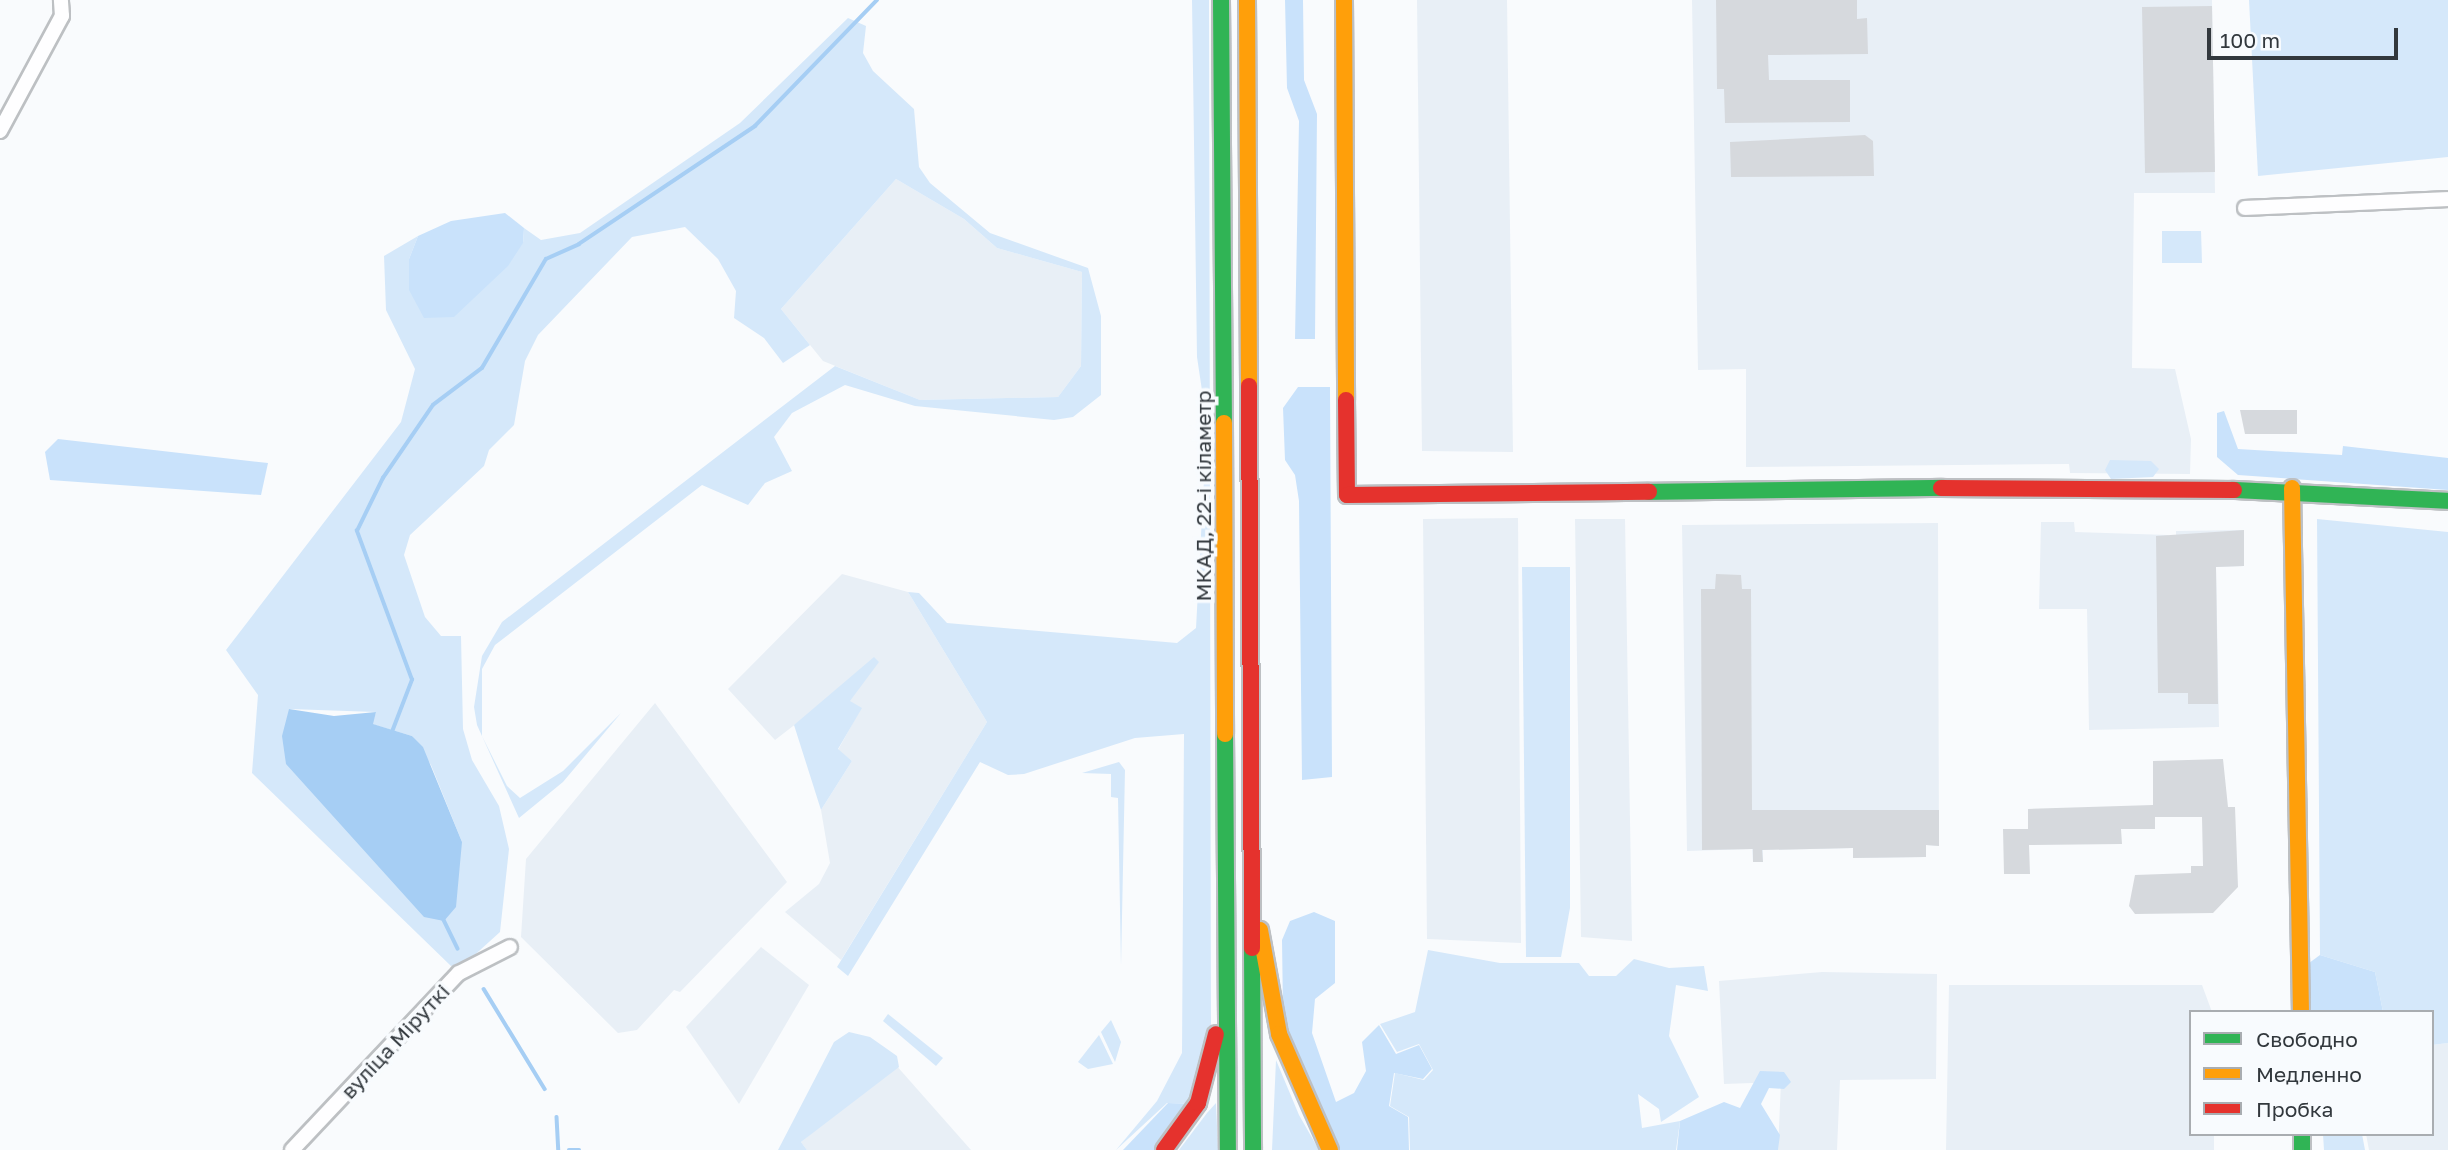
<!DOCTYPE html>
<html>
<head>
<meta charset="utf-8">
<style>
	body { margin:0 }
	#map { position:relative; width:2448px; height:1150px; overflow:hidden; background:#f9fbfd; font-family:"Golos Text",sans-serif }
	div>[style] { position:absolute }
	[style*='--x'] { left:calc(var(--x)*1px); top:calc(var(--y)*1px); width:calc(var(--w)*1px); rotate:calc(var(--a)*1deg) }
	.built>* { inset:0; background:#e8eff6 }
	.green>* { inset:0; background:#d5e8fa }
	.forest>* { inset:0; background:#c9e2fb }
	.water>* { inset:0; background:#a6cef4 }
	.stream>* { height:3.5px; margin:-1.75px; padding:0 1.75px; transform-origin:1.75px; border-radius:1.75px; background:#a6cef4 }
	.building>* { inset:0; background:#d6d9dd }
	.roads { filter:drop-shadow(2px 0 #bdc0c3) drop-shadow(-2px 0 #bdc0c3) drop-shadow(0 2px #bdc0c3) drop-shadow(0 -2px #bdc0c3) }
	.street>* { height:14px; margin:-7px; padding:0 7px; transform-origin:7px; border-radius:7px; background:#fefeff }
	.fast>* { height:16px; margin:-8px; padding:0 8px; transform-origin:8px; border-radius:8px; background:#30b455 }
	.slow>* { height:16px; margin:-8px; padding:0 8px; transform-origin:8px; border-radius:8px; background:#ff9f0a }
	.jam>* { height:16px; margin:-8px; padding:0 8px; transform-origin:8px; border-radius:8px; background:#e5322d }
	span { translate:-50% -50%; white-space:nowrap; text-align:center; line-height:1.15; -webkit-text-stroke:7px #f8fbfe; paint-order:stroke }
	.street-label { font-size:21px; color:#32383d }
	.legend { position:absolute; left:2189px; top:1010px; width:245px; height:126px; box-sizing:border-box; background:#f8fbfe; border:2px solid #a9adb1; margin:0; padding:9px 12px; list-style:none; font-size:21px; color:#32383d }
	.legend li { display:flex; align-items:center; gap:14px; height:35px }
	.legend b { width:35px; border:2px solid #a9adb1 }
	.scale { position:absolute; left:2207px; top:28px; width:191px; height:32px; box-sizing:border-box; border:4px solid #32383d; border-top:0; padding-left:9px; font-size:21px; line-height:24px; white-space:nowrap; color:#32383d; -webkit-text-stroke:5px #f8fbfe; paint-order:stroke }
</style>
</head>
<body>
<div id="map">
	<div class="built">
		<div style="clip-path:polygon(1417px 0,1507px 0,1513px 452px,1422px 451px)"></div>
		<div style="clip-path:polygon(1692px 0,2212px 0,2215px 193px,2134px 193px,2132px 368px,2175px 369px,2191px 439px,2190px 474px,2070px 473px,2069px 464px,1746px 467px,1746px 369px,1698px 370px)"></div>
		<div style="clip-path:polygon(896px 179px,964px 219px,997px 248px,1082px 272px,1081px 366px,1058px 397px,920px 400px,823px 361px,781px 309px)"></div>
		<div style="clip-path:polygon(1518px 518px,1521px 943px,1427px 939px,1423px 519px)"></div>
		<div style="clip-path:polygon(1575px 519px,1625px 519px,1632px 941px,1581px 937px)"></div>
		<div style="clip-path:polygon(2041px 522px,2074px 522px,2075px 532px,2168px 535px,2176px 552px,2176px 531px,2244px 530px,2244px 566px,2216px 567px,2219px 727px,2089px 730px,2087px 609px,2039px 609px)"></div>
		<div style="clip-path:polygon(1938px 523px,1939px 846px,1926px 845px,1926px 857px,1853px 858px,1853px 848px,1763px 850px,1763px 862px,1753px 862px,1752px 849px,1687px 851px,1682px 525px)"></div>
		<div style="clip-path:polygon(842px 574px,908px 592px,987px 722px,841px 960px,785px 912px,819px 884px,830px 863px,821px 810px,852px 761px,838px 750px,861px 708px,850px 702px,819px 706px,775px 740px,728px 689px)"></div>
		<div style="clip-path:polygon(655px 703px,787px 882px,680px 992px,674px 990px,637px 1030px,618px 1033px,521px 937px,526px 859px)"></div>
		<div style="clip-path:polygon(761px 947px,809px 985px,739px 1104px,686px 1027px)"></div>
		<div style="clip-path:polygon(1822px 972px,1937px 974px,1936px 1079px,1840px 1080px,1837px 1150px,1778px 1150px,1781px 1082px,1724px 1084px,1719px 981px)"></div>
		<div style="clip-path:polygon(1949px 985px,2202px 985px,2212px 1012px,2191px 1012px,2191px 1134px,2214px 1134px,2214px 1150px,1946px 1150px)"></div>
		<div style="clip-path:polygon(2448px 1043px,2448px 1150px,2369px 1150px,2366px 1134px,2432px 1134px,2432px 1045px)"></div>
		<div style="clip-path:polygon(895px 1064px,971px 1150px,807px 1150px,801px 1142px)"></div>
	</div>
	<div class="green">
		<div style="clip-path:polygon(1192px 0,1209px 0,1211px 1029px,1192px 1104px,1167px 1103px,1116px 1150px,1157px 1101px,1182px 1053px,1184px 734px,1135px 738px,1024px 774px,1008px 775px,980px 762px,848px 976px,837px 967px,987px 722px,908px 592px,919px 593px,947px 623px,1177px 643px,1196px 628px,1207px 424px,1197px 357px)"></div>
		<div style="clip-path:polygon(2249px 0,2448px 0,2448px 157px,2258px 176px)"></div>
		<div style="clip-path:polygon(evenodd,848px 18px,866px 26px,863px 53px,873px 71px,914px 109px,919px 167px,930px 183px,990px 233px,1088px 268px,1101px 316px,1101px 395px,1073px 417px,1054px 420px,915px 406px,845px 385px,792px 413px,774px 437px,792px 471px,765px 483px,748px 505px,702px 485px,495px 645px,482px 669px,482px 736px,507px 786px,520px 798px,563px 771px,621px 713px,563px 782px,519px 818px,477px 725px,474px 707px,482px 656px,502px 622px,835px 366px,920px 400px,1058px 397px,1081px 366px,1082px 272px,997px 248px,964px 219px,896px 179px,781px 309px,810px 345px,783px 363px,764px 338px,734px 318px,736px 291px,718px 259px,685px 227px,632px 237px,538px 335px,525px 361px,514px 425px,489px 450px,484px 466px,410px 535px,404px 555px,425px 617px,441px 636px,461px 636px,463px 729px,472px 760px,499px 806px,509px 849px,500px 932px,468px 961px,451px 966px,252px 773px,258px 695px,226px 650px,401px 422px,415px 369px,386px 310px,384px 256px,418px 236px,409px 259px,523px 243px,524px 228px,541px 240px,580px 233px,740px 123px,848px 18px,289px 709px,376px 712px,372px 724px,412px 736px,431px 765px,462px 842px,289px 709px)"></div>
		<div style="clip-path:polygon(2162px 231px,2201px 231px,2202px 263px,2162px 263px)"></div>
		<div style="clip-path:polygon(2110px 460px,2151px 461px,2159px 469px,2153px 477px,2111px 479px,2105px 470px)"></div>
		<div style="clip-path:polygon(2317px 519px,2448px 532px,2448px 1043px,2432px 1045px,2432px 1012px,2383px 1012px,2375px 972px,2320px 955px)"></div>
		<div style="clip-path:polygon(1522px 567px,1570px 567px,1570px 908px,1561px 957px,1526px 957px)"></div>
		<div style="clip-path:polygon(874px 657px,879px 662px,850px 701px,862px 708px,838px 749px,852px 761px,821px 810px,794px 725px)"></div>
		<div style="clip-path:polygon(1119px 762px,1125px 770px,1121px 966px,1118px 798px,1111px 797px,1111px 774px,1082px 773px)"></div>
		<div style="clip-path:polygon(1428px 950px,1500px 963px,1579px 963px,1589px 976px,1616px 976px,1634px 959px,1669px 968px,1704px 966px,1708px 991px,1676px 985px,1669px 1036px,1699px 1097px,1661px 1122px,1659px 1109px,1638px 1094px,1642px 1128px,1680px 1121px,1676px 1150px,1410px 1150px,1409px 1117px,1390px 1106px,1395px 1073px,1424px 1080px,1433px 1070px,1419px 1044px,1397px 1052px,1380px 1024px,1415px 1012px)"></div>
		<div style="clip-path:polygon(888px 1014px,943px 1058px,936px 1066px,883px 1021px)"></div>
		<div style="clip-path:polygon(1111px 1020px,1121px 1042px,1115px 1062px,1101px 1032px)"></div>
		<div style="clip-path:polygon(849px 1032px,870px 1037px,897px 1056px,899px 1067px,801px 1142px,807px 1150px,778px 1150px,834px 1042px)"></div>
		<div style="clip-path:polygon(1099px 1035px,1113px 1064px,1088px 1069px,1078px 1062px)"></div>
		<div style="clip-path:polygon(1276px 1060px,1299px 1115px,1319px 1150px,1272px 1150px)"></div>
		<div style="clip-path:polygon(1216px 1103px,1218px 1150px,1179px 1150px,1207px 1113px)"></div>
		<div style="clip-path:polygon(2323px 1134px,2362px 1134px,2365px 1150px,2324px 1150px)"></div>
	</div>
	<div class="forest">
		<div style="clip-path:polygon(1285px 0,1303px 0,1304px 80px,1317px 114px,1315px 339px,1295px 339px,1299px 121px,1287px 88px)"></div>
		<div style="clip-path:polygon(505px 213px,524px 228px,523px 243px,508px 266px,454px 317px,424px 318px,409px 290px,409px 259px,418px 236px,451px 221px)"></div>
		<div style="clip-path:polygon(1298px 387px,1330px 387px,1332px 777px,1302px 780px,1299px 501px,1295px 475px,1285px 460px,1283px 408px)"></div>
		<div style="clip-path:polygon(2224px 411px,2238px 449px,2342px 455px,2343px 446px,2448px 458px,2448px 490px,2238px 475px,2217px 457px,2217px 413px)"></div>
		<div style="clip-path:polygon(58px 439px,268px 463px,261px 495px,50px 480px,45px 452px)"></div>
		<div style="clip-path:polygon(1314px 912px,1335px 921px,1335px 983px,1315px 999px,1312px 1033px,1336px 1102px,1354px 1093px,1366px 1071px,1362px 1042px,1379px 1025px,1396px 1054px,1419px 1045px,1432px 1069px,1423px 1079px,1394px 1073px,1389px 1106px,1408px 1117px,1409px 1150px,1340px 1150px,1301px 1072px,1283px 1012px,1282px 940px,1290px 921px)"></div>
		<div style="clip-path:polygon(2320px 955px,2375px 972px,2383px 1012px,2305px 1012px,2305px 966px)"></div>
		<div style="clip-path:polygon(1760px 1071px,1784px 1072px,1791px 1082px,1784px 1089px,1769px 1088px,1761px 1104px,1780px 1135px,1778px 1150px,1677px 1150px,1680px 1121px,1724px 1102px,1740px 1108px)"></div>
		<div style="clip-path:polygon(1168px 1103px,1192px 1104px,1157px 1150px,1123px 1150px)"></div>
	</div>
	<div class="water">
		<div style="clip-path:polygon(289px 709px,334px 716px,376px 712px,373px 724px,412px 736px,423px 747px,462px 842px,456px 907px,444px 921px,424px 917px,286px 764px,282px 736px)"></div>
	</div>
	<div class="stream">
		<div style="--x:392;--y:732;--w:56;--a:-69"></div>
		<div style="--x:412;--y:680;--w:159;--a:-110.3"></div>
		<div style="--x:357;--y:531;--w:59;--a:-63.9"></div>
		<div style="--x:383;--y:478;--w:88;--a:-55.6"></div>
		<div style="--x:433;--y:405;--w:61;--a:-37.1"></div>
		<div style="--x:482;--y:368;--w:126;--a:-59.6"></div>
		<div style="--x:546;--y:259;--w:36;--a:-24"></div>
		<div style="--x:579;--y:244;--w:212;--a:-33.8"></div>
		<div style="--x:755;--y:126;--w:175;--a:-45.9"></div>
		<div style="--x:443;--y:918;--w:34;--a:64"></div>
		<div style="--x:484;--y:989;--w:117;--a:58.6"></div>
		<div style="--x:557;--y:1117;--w:33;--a:87"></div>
		<div style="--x:569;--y:1150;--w:10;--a:0"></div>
	</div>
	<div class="building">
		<div style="clip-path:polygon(1716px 0,1857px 0,1857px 19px,1867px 18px,1868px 54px,1768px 55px,1769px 80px,1850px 80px,1850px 122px,1725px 123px,1724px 89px,1717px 89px)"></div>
		<div style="clip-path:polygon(2212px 6px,2215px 172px,2145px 173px,2142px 7px)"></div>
		<div style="clip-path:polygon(1865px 135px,1873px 141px,1874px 176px,1731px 177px,1730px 142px)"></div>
		<div style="clip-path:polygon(2240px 410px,2297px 410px,2297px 434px,2245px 434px)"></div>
		<div style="clip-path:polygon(2244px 530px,2244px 566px,2216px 567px,2218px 704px,2188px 704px,2188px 693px,2158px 693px,2156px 536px)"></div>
		<div style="clip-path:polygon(1716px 574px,1741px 575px,1742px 589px,1751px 589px,1752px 810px,1939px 810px,1939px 846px,1926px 845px,1926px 857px,1853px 858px,1853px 848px,1762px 850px,1763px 862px,1753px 862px,1753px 849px,1702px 850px,1701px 589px,1715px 589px)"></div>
		<div style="clip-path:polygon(2223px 759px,2228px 807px,2235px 807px,2238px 887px,2213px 913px,2135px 914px,2129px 906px,2135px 875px,2191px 873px,2191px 866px,2203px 866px,2202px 817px,2155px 817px,2155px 829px,2121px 829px,2122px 844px,2029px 845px,2030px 874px,2004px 874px,2003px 829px,2028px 829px,2028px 809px,2153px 805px,2153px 761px)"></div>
	</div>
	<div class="roads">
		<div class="street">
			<div style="--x:0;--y:131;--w:131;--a:-61.7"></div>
			<div style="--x:62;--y:16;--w:16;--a:-94"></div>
			<div style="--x:2245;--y:208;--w:203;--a:-2.5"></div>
			<div style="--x:292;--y:1150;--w:243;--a:-46.7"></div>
			<div style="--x:459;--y:973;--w:57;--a:-27"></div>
		</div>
		<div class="fast">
			<div style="--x:1221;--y:0;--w:423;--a:89.6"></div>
			<div style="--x:2234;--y:490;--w:214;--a:2.9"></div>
			<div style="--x:1649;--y:492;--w:292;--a:-0.8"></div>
			<div style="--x:1225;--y:734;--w:416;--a:89.6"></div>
			<div style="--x:1252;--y:948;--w:202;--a:89.7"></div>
			<div style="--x:2302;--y:1134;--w:16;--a:90"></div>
		</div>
		<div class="slow">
			<div style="--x:1247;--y:0;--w:386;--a:89.7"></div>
			<div style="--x:1344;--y:0;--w:400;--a:89.7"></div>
			<div style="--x:1224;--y:423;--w:311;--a:89.8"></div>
			<div style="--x:2292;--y:488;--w:524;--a:89.02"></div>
			<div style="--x:1260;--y:930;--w:106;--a:79.6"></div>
			<div style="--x:1279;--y:1034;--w:127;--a:66.3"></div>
		</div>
		<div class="jam">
			<div style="--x:1249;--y:386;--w:562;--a:89.69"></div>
			<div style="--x:1346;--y:400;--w:95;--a:89.4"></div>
			<div style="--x:1347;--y:495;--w:302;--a:-0.6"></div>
			<div style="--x:1941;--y:488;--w:293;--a:0.4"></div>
			<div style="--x:1164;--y:1150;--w:58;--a:-54.1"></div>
			<div style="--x:1198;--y:1103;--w:71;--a:-75.4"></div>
		</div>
	</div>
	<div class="street-label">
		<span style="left:1203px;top:496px;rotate:-90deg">МКАД, 22-і кіламетр</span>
		<span style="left:395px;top:1041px;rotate:-47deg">вуліца Міруткі</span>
	</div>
	<ul class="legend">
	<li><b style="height:9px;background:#30b455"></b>Свободно</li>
	<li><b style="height:9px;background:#ff9f0a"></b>Медленно</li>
	<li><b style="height:9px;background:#e5322d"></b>Пробка</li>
	</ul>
	<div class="scale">100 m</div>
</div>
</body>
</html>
